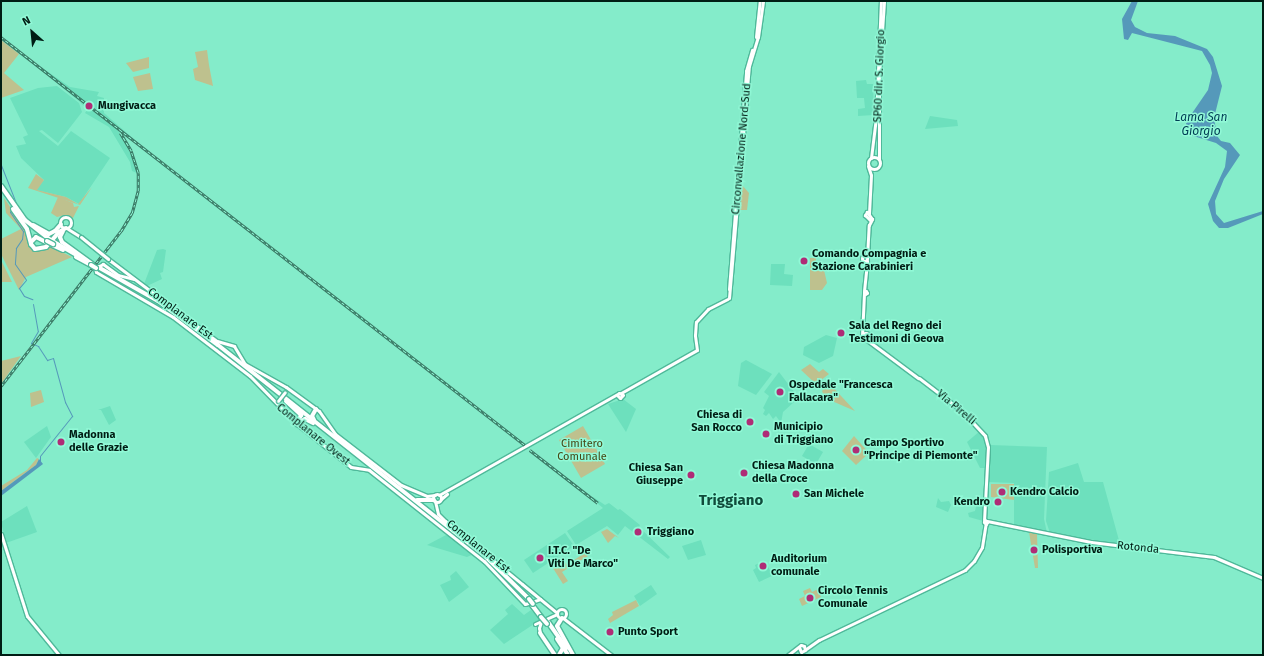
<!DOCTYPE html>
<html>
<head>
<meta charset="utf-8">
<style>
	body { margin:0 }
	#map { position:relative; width:1264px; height:656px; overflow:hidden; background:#84ecca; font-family:"Fira Sans",sans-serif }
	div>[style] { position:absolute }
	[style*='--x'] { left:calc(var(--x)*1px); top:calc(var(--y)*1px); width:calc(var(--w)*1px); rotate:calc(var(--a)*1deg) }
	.built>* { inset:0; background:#6de0bd }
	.green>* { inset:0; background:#bec18e }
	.water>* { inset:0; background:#5599ba }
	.stream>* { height:1px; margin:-0.5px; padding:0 0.5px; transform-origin:0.5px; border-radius:0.5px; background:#5599ba }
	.roads { filter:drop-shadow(1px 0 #4fb99a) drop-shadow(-1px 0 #4fb99a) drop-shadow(0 1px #4fb99a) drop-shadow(0 -1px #4fb99a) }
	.major>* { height:3px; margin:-1.5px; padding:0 1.5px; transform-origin:1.5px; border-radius:1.5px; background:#fff }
	.major>.ring { margin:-1.5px; padding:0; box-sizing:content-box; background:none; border:3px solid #fff; border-radius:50% }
	.highway>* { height:4px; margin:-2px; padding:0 2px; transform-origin:2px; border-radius:2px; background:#fff }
	.rail>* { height:2.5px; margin-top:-1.25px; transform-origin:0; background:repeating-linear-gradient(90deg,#91f9d7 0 3px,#377360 0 6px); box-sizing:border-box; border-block:1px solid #377360 }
	.bridges { filter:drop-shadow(1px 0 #4fb99a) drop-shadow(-1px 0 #4fb99a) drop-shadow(0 1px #4fb99a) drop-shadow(0 -1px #4fb99a) }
	.major-bridge>* { height:3px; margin:-1.5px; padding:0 1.5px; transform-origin:1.5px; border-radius:1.5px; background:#fff }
	.highway-bridge>* { height:4px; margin:-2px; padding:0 2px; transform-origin:2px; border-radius:2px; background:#fff }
	.dots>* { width:11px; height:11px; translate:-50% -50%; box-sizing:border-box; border:2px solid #91f9d7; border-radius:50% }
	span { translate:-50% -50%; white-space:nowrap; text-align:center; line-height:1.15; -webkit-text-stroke:3px #91f9d7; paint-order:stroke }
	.street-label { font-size:11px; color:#001d14 }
	.poi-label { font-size:11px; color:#001d14; font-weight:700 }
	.left { translate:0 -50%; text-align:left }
	.right { translate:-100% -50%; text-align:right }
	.park-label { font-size:11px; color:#464817 }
	.water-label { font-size:12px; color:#003c53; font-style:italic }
	.district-label { font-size:15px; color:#104b3b; font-weight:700 }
	.frame { position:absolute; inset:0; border:2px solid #001d14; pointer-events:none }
	.north { position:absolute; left:12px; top:12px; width:40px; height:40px; -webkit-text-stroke:3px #91f9d7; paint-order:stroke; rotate:333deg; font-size:11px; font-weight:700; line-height:16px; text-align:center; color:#001d14 }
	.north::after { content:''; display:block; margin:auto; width:14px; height:18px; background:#001d14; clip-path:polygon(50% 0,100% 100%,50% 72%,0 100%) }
</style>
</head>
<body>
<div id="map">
	<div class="built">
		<div style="clip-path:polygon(19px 52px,70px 87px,99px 92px,97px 96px,104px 98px,104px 113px,144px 148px,117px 128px,134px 157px,138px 173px,138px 186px,137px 173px,132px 171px,130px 162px,109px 127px,85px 113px,87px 110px,80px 102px)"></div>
		<div style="clip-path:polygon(866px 80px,867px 84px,873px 84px,874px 115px,858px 116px,858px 109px,865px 108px,864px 98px,857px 98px,856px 81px)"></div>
		<div style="clip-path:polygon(57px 86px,79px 103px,82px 112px,58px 143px,42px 130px,39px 131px,58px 146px,71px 131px,110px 158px,79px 204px,66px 197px,36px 190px,44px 180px,21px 158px,16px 146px,26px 144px,23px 137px,28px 135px,10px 98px,38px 88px)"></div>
		<div style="clip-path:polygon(930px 116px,957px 120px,958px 126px,925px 129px)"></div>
		<div style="clip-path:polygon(163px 249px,166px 250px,163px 272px,160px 273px,162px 279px,147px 286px,144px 284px,157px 250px)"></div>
		<div style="clip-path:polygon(771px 264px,785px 264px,784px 274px,793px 275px,792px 286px,770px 285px)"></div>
		<div style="clip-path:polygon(826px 335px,837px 338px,833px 356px,819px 363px,803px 355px,804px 347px)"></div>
		<div style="clip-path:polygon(746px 360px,772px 374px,756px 395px,738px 386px,741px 363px)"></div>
		<div style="clip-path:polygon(779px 372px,795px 393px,791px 395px,794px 402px,783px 412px,781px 423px,776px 416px,773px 419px,769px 413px,766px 416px,763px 414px,765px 410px,763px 408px,769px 396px,764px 392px)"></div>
		<div style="clip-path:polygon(623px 399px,636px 409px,626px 432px,608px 404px)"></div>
		<div style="clip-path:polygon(110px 406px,116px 420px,109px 425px,101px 410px,98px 410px)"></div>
		<div style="clip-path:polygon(47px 426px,51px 437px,36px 458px,24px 442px)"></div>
		<div style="clip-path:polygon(980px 431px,987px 447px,986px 468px,980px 468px,967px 442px)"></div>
		<div style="clip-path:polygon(809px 444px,823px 452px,816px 464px,802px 456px)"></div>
		<div style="clip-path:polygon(990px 445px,1047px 447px,1044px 519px,1047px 533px,1014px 526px,1014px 483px,988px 482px)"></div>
		<div style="clip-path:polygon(1078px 463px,1084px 482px,1103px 482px,1120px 544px,1050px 533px,1046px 521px,1049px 472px)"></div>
		<div style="clip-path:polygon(593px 497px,605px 505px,609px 503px,618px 510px,620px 509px,640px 525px,639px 527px,670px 557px,668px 559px,625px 526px,618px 535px,607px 526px,576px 545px,567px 531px,603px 508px,591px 498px)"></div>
		<div style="clip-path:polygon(938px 498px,941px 502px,949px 501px,951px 505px,948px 512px,936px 507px)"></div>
		<div style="clip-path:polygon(977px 502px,985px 503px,983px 521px,969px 517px,968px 513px,975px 511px)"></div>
		<div style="clip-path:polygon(27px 506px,37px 532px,6px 543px,1px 522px)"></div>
		<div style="clip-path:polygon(565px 533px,574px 546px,533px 573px,524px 560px)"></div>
		<div style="clip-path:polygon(448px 534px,474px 554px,467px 557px,427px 545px)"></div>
		<div style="clip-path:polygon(701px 540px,706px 555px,688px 560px,682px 546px)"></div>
		<div style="clip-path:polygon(764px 561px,767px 563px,772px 576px,759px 582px,753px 570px,756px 568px,755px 565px)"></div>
		<div style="clip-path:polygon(456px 571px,469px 587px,449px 602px,440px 585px,451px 580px,450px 576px)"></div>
		<div style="clip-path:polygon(651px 585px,657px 594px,640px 606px,634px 596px)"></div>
		<div style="clip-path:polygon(512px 604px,524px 615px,531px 610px,540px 620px,504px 644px,490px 630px,508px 614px,505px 610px)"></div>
	</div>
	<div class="green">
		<div style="clip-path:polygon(1px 40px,19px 54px,4px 73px,24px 90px,1px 98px)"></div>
		<div style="clip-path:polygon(207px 50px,209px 65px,213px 86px,195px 80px,193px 69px,198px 67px,195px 52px)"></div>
		<div style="clip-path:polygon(149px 57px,149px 68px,133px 72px,126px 63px)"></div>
		<div style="clip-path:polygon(150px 73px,153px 89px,138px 91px,133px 77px)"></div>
		<div style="clip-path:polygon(36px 174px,44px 180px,37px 190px,66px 197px,78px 204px,92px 187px,80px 205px,28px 188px)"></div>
		<div style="clip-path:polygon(742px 185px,749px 193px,747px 210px,739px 210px)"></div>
		<div style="clip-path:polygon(58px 197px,73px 203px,74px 207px,79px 206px,73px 218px,65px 215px,57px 217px,51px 213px)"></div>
		<div style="clip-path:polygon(4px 198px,26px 230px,32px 249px,41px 250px,49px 246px,72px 257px,26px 277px,19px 290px,1px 254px,1px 239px,21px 229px,6px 213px)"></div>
		<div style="clip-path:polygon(810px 258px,816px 258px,816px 269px,824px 270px,827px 283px,822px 290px,810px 290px)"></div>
		<div style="clip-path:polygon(1px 262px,2px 262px,12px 282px,1px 282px)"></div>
		<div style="clip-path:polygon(21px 356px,1px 384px,1px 361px)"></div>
		<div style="clip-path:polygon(810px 364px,819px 372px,823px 369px,829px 374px,816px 384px,801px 370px)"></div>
		<div style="clip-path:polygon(829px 383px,855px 411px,825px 398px,822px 391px)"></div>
		<div style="clip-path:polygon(41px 390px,44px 402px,31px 407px,30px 393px)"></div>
		<div style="clip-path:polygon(583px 426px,605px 464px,581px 478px,559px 440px)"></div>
		<div style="clip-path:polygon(854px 436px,869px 453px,856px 465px,842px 451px)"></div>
		<div style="clip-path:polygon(37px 458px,39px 459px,36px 465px,1px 491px,1px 486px,27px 470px)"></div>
		<div style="clip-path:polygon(991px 484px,1014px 484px,1014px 500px,991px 497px)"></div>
		<div style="clip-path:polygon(607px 529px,619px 538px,615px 536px,608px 543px,601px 532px)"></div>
		<div style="clip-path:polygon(1029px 532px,1037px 534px,1038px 568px,1035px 568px)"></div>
		<div style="clip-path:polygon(586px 552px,588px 556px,562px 572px,568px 581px,563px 584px,551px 565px,562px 558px,567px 565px)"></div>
		<div style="clip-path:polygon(810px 588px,812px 592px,818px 589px,821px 597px,802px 606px,799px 599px,805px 596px,803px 591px)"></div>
		<div style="clip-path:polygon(636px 600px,639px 606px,610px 623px,608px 619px,613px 615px,612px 612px)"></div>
	</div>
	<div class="water">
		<div style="clip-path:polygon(1132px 1px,1138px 1px,1131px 20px,1135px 27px,1147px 33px,1175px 36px,1207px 49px,1213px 57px,1222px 86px,1214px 118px,1217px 136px,1221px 141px,1230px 143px,1240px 155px,1224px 179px,1215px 201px,1216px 214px,1224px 223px,1263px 211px,1263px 214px,1228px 228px,1219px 228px,1213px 221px,1208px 204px,1225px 167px,1227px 151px,1216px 143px,1187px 134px,1186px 122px,1208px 90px,1212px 73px,1210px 65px,1202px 51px,1132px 33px,1128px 40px,1124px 39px,1122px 19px)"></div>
		<div style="clip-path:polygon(39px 459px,43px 464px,1px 496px,1px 491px,36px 465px)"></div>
	</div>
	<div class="stream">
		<div style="--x:1;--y:165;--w:41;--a:68.5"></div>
		<div style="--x:14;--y:206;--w:7;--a:124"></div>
		<div style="--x:10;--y:212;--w:23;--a:56"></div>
		<div style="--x:23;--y:231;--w:8;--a:97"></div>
		<div style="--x:22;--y:239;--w:11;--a:124"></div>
		<div style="--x:16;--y:248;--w:16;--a:94"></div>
		<div style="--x:15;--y:264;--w:19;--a:55"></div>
		<div style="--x:26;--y:280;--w:11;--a:131"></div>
		<div style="--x:19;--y:288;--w:9;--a:58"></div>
		<div style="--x:24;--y:296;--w:9;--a:21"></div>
		<div style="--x:33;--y:304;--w:27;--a:80"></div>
		<div style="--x:38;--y:331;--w:14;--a:120"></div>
		<div style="--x:31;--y:343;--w:8;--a:23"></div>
		<div style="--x:38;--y:346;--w:17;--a:57"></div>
		<div style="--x:47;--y:360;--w:6;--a:-18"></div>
		<div style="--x:53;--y:358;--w:46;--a:74.7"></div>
		<div style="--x:65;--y:402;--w:16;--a:63"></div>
		<div style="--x:72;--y:416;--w:51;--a:128.7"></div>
		<div style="--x:40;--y:456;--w:6;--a:90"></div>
	</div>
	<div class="roads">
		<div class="major">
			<div style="--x:756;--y:37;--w:36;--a:-84"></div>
			<div class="ring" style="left:868px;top:157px;width:9px;height:9px"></div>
			<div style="--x:871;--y:158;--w:39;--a:-83"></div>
			<div style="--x:876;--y:119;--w:118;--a:-87.6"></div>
			<div style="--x:879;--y:159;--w:84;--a:-90"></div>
			<div style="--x:879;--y:75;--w:74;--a:-86.1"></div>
			<div style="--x:868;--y:166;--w:9;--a:72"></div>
			<div style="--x:871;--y:175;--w:39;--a:93"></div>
			<div class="ring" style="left:60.5px;top:217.5px;width:8px;height:8px"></div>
			<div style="--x:68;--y:229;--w:15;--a:32"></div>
			<div class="ring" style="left:862.5px;top:256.5px;width:2px;height:2px"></div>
			<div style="--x:867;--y:258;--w:33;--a:-87"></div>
			<div style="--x:869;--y:225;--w:7;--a:-63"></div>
			<div style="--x:872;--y:219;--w:9;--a:-126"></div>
			<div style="--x:867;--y:212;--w:4;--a:124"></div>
			<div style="--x:865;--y:215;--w:8;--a:45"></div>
			<div style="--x:108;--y:259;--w:136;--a:37"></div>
			<div style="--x:217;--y:341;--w:18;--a:16"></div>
			<div style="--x:234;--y:346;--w:21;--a:59"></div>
			<div style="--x:245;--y:364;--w:47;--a:29.3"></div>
			<div style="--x:286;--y:387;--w:41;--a:36"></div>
			<div style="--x:319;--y:411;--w:28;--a:55"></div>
			<div style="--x:335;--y:434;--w:83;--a:37.7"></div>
			<div style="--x:401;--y:485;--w:28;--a:23"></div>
			<div style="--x:427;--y:496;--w:8;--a:-7"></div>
			<div style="--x:134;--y:279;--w:16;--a:-166"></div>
			<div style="--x:118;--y:275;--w:19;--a:-144"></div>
			<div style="--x:103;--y:264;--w:9;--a:153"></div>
			<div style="--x:95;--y:268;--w:4;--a:76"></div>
			<div style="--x:96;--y:272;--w:89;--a:30.3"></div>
			<div style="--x:173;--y:317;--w:97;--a:37.5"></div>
			<div style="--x:250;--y:376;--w:67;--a:45.6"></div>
			<div style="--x:297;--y:424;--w:69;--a:38.5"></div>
			<div style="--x:351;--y:467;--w:18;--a:9"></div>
			<div style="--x:369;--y:470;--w:147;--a:38.4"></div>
			<div style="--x:484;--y:561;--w:59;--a:46.4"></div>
			<div style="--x:525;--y:604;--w:16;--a:-18"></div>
			<div style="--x:729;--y:289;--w:219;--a:-85.5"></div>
			<div style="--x:746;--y:71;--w:22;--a:-74"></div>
			<div style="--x:864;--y:291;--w:30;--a:-84"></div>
			<div style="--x:866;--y:291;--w:2;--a:63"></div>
			<div style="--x:867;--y:293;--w:2;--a:153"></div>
			<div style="--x:865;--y:294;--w:2;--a:-117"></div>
			<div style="--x:864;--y:292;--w:2;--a:-27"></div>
			<div style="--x:729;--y:298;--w:233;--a:-85.1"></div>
			<div style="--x:749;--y:66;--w:30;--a:-73"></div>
			<div style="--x:758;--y:37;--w:36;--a:-82"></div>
			<div class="ring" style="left:862.5px;top:333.5px;width:4px;height:4px"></div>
			<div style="--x:862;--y:336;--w:43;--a:-87.3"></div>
			<div style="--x:867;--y:340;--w:64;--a:36.7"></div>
			<div style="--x:919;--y:378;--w:54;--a:37.5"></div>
			<div style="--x:962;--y:411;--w:34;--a:47"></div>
			<div style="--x:985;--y:436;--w:11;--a:75"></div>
			<div style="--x:988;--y:447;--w:73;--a:93.1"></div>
			<div style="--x:621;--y:393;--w:87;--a:-29.5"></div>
			<div style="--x:697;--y:350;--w:15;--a:-98"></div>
			<div style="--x:695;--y:335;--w:13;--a:-86"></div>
			<div style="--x:696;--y:322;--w:18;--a:-47"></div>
			<div style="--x:708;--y:309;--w:22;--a:-27"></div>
			<div class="ring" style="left:433px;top:494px;width:5px;height:5px"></div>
			<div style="--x:439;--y:495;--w:207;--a:-29.5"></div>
			<div style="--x:619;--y:393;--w:4;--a:27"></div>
			<div style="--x:623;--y:395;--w:4;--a:135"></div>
			<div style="--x:620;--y:398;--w:3;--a:-135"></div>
			<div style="--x:441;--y:499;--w:8;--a:-40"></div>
			<div style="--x:435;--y:501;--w:13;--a:77"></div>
			<div style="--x:438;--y:514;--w:10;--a:45"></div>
			<div style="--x:445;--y:521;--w:99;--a:39.3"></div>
			<div style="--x:985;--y:520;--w:3;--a:45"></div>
			<div style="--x:987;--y:522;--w:2;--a:117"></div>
			<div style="--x:986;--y:524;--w:3;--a:-135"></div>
			<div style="--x:984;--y:522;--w:2;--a:-63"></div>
			<div style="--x:987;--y:521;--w:106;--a:11.4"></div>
			<div style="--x:1091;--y:542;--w:124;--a:7"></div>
			<div style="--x:1214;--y:557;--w:53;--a:23.2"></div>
			<div style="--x:1;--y:534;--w:86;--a:72.4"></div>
			<div style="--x:27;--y:616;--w:50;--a:50.6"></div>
			<div style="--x:522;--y:584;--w:45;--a:39.6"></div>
			<div class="ring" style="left:557.5px;top:609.5px;width:6px;height:6px"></div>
			<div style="--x:563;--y:618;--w:61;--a:37.6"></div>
			<div style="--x:535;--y:624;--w:24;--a:-24"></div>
			<div style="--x:540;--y:633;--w:5;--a:-101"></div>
			<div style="--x:539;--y:628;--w:6;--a:-72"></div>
			<div style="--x:806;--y:649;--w:16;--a:-35"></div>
			<div style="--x:819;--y:640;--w:162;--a:-25.6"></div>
			<div style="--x:965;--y:570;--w:13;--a:-45"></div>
			<div style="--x:974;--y:561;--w:16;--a:-60"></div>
			<div style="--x:982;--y:547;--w:24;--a:-81"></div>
			<div style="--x:788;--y:655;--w:16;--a:-38"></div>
			<div style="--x:801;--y:645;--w:3;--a:18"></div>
			<div style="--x:804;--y:646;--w:4;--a:76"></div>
			<div style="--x:805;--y:650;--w:4;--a:153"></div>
			<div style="--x:801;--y:652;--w:5;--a:-112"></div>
		</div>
		<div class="highway">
			<div style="--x:1;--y:186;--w:42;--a:54.8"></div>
			<div style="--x:25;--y:220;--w:31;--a:38"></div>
			<div style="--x:13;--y:209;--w:24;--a:55"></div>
			<div style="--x:27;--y:229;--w:16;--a:75"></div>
			<div style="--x:31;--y:244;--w:6;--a:51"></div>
			<div style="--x:35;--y:249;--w:11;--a:-10"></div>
			<div style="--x:46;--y:247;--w:20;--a:-49"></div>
			<div style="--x:59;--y:232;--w:8;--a:-30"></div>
			<div style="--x:33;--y:225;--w:18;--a:29"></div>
			<div style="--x:49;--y:234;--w:7;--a:-27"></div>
			<div style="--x:55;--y:231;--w:9;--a:-49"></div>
			<div style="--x:63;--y:231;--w:7;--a:117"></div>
			<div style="--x:60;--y:237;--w:5;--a:68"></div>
			<div style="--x:62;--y:242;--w:37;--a:36"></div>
			<div style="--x:31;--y:242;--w:7;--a:-45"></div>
			<div style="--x:36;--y:237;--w:11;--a:27"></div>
			<div style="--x:54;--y:242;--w:28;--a:30"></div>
			<div style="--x:52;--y:245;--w:12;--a:24"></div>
			<div style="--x:76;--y:257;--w:17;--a:28"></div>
			<div style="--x:98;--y:267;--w:69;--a:29.5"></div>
			<div style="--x:158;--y:301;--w:74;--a:36.3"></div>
			<div style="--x:218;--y:345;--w:342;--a:38.3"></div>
			<div style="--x:486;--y:557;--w:60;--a:44.3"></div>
			<div style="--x:286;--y:401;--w:21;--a:43"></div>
			<div style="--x:301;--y:415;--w:10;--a:114"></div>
			<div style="--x:314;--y:420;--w:4;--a:-117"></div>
			<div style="--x:312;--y:416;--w:8;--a:-60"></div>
			<div style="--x:300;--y:422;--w:6;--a:-31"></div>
			<div style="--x:305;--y:419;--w:9;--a:27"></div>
			<div style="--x:417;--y:500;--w:17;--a:0"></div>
			<div style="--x:532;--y:605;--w:15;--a:53"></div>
			<div style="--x:562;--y:618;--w:9;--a:122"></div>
			<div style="--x:557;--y:626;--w:33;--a:61"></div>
			<div style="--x:548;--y:622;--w:32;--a:55"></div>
			<div style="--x:540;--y:633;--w:27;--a:56"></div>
			<div style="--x:557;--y:639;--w:11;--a:56"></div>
			<div style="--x:563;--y:648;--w:8;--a:120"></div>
			<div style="--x:563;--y:647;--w:9;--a:58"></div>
		</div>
	</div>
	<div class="rail">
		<div style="--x:1;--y:37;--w:664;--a:37.91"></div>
		<div style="--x:1;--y:386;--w:196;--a:-52.3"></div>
		<div style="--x:121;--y:231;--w:21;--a:-59"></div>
		<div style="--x:132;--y:213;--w:23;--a:-75"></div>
		<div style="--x:138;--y:191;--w:18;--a:-90"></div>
		<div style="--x:138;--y:173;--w:23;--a:-108"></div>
		<div style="--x:131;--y:151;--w:21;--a:-121"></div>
		<div style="--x:530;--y:450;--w:86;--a:37.9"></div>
	</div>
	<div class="bridges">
		<div class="major-bridge">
			<div style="--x:81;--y:237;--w:35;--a:39"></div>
			<div style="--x:278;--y:401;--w:11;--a:-52"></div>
		</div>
		<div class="highway-bridge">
			<div style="--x:47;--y:241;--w:7;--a:27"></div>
			<div style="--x:91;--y:265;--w:6;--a:31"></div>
			<div style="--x:529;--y:599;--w:6;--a:51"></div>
			<div style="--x:541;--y:617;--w:9;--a:49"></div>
		</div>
	</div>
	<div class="dots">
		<div style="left:89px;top:106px;background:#af2c76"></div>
		<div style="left:804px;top:261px;background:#af2c76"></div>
		<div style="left:841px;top:333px;background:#af2c76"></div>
		<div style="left:780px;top:392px;background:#af2c76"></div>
		<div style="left:750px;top:422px;background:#af2c76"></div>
		<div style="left:766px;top:434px;background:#af2c76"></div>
		<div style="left:61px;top:442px;background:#af2c76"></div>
		<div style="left:856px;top:450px;background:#af2c76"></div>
		<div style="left:744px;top:473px;background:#af2c76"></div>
		<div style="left:691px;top:475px;background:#af2c76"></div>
		<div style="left:1002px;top:492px;background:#af2c76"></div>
		<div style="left:796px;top:494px;background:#af2c76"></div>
		<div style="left:998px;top:502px;background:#af2c76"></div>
		<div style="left:638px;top:532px;background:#af2c76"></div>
		<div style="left:1034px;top:550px;background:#af2c76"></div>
		<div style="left:540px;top:558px;background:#af2c76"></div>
		<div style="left:763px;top:566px;background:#af2c76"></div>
		<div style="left:810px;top:598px;background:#af2c76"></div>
		<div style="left:610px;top:632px;background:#af2c76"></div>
	</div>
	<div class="street-label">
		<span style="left:880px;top:76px;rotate:-88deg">SP60 dir. S. Giorgio</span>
		<span style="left:742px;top:149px;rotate:-85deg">Circonvallazione Nord-Sud</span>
		<span style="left:180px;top:314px;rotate:37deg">Complanare Est</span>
		<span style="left:956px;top:408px;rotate:40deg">Via Pirelli</span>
		<span style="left:313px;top:435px;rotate:39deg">Complanare Ovest</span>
		<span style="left:478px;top:547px;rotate:39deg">Complanare Est</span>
		<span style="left:1138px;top:548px;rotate:6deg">Rotonda</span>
	</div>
	<div class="poi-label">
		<span class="left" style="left:98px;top:106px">Mungivacca</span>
		<span class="left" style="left:812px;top:261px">Comando Compagnia e<br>Stazione Carabinieri</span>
		<span class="left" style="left:849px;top:333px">Sala del Regno dei<br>Testimoni di Geova</span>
		<span class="left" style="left:789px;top:392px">Ospedale "Francesca<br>Fallacara"</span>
		<span class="right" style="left:742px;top:422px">Chiesa di<br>San Rocco</span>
		<span class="left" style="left:774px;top:434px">Municipio<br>di Triggiano</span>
		<span class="left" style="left:69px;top:442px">Madonna<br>delle Grazie</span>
		<span class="left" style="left:864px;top:450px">Campo Sportivo<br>"Principe di Piemonte"</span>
		<span class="left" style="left:752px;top:473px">Chiesa Madonna<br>della Croce</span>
		<span class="right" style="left:683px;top:475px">Chiesa San<br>Giuseppe</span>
		<span class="left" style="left:1010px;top:492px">Kendro Calcio</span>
		<span class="left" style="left:804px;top:494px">San Michele</span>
		<span class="right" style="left:990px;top:502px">Kendro</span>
		<span class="left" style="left:647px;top:532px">Triggiano</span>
		<span class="left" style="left:1042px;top:550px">Polisportiva</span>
		<span class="left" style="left:548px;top:558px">I.T.C. "De<br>Viti De Marco"</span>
		<span class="left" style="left:771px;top:566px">Auditorium<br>comunale</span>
		<span class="left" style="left:818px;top:598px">Circolo Tennis<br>Comunale</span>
		<span class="left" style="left:618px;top:632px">Punto Sport</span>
	</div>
	<div class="park-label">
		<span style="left:582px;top:451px">Cimitero<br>Comunale</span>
	</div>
	<div class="water-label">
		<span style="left:1201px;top:125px">Lama San<br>Giorgio</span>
	</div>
	<div class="district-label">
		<span style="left:731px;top:501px">Triggiano</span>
	</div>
	<div class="frame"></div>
	<div class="north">N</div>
</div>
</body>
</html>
